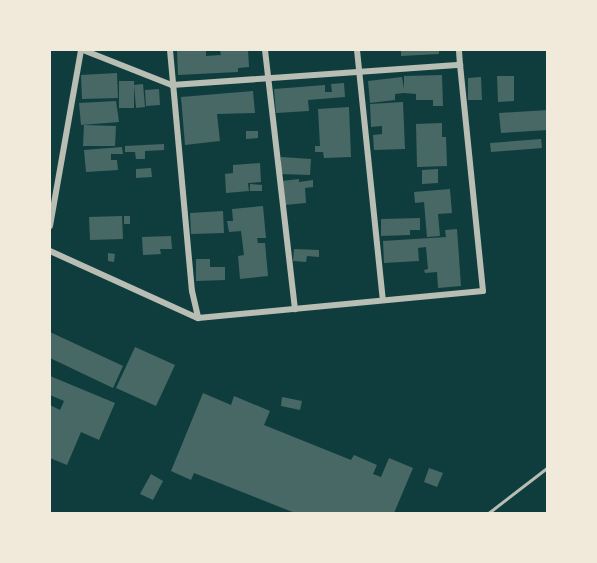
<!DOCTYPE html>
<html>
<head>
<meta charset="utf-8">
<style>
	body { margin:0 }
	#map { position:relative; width:597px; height:563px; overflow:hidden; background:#0f3d3e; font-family:"Golos Text",sans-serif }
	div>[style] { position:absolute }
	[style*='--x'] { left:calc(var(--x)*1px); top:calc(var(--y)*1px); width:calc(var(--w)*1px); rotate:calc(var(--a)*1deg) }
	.building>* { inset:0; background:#486865 }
	.service>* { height:3px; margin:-1.5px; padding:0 1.5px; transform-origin:1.5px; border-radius:1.5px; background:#b8beb3 }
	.minor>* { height:6px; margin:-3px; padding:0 3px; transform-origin:3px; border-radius:3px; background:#b8beb3 }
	span { translate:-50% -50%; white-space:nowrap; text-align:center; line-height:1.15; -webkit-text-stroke:6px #f1e9da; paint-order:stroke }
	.frame { position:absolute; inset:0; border:51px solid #f1e9da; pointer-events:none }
</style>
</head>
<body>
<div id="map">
	<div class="building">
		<div style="clip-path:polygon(206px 50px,206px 56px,221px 55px,220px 50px,248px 50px,249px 67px,238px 68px,238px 72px,178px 75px,177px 51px)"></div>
		<div style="clip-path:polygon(401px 50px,439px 50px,439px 54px,401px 56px)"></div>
		<div style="clip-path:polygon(117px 73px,118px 98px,82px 99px,81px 75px)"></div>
		<div style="clip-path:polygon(442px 75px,443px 106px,433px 106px,433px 100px,416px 100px,416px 94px,404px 93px,395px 94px,395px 100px,370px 103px,368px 81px,402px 77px,404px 89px,404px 76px)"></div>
		<div style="clip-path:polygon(497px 76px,514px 76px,514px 101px,498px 102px)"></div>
		<div style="clip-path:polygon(481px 77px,482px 100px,468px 100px,468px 78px)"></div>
		<div style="clip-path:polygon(119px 81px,134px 81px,134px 108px,119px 108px)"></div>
		<div style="clip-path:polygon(344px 83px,345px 97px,308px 100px,309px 111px,276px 113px,274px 89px,325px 85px,325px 92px,332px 92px,331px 84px)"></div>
		<div style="clip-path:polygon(143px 84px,145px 107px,136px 108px,134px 85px)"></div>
		<div style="clip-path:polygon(159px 89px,160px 105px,146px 106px,145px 90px)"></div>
		<div style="clip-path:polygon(253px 91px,255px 113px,217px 114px,220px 141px,185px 145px,181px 97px)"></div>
		<div style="clip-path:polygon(116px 101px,119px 122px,81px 125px,79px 103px)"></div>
		<div style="clip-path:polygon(403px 102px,405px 149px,374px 150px,373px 135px,382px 134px,382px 126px,371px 127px,370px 104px)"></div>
		<div style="clip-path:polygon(349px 107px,351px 157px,324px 158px,323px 152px,315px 152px,315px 146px,320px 146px,318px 109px)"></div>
		<div style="clip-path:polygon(548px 110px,548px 130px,501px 133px,499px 113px)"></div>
		<div style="clip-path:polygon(442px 123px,442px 137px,446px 137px,447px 166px,417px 167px,416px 124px)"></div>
		<div style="clip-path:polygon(84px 125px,116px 126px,115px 146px,83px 146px)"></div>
		<div style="clip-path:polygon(246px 131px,258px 131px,258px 138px,246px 139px)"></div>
		<div style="clip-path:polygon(541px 139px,542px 148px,491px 152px,490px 143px)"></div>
		<div style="clip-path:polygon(164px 144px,164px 150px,145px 151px,145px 159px,136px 159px,135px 152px,125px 152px,125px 146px)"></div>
		<div style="clip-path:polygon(122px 147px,123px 154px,111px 154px,111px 160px,117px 160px,118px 170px,86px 172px,84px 150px)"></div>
		<div style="clip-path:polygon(281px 157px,311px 159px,310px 175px,280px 174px)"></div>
		<div style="clip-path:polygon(260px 163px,261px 182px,248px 183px,249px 191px,226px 193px,225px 174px,233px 173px,233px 165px)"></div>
		<div style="clip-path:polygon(151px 168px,152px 177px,136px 178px,136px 169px)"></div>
		<div style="clip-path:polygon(438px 169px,438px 183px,422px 184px,422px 170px)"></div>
		<div style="clip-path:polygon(299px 179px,299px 182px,313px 180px,313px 187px,305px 188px,306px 203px,285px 205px,282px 181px)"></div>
		<div style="clip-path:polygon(250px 184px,262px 185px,262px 191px,250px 191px)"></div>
		<div style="clip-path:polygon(450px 189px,452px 213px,438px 214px,440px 236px,427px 237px,424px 202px,415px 203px,414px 192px)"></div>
		<div style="clip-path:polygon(263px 206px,266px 238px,257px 238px,258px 243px,265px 243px,268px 276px,240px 279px,238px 256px,244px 255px,241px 231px,229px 232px,227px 221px,233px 221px,232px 209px)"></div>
		<div style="clip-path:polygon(223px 211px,224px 233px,191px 234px,190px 213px)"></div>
		<div style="clip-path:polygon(122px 216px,123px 239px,90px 240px,89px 217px)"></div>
		<div style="clip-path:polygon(124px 216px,130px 216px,130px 224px,124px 224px)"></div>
		<div style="clip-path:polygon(420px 218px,420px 230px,410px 230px,410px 235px,381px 236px,381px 219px)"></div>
		<div style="clip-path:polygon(457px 229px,461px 286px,438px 288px,437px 272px,425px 273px,424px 270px,428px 269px,426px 247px,418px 248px,419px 261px,384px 263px,383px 241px,446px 237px,445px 230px)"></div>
		<div style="clip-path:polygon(171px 236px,172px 249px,160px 249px,161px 254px,143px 255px,142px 237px)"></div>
		<div style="clip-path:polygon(294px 249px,319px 250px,319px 257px,307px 256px,306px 262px,293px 261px)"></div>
		<div style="clip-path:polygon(108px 253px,115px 254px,114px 262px,108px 261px)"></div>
		<div style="clip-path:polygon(196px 259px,210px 259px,210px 267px,225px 267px,225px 280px,196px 281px)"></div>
		<div style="clip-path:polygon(50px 332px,123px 366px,113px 388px,50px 358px)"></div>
		<div style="clip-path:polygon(135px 347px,175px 365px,156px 406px,116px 388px)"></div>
		<div style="clip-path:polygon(50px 376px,115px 403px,99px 440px,81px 432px,67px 465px,50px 458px,50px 405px,60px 410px,64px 401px,50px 395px)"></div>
		<div style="clip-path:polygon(203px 393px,231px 405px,234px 396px,270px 411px,264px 425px,351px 460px,354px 455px,377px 465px,373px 474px,381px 477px,389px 458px,413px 468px,394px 513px,295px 513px,194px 473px,191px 480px,171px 471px)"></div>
		<div style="clip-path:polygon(282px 397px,302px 401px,300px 410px,281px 406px)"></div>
		<div style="clip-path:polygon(429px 468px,443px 473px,437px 487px,424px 482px)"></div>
		<div style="clip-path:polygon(151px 474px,163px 481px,153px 500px,140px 494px)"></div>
	</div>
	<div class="service">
		<div style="--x:487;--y:514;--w:77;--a:-37.6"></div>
	</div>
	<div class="minor">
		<div style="--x:83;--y:50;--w:96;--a:21.5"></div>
		<div style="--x:172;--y:85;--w:289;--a:-4"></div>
		<div style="--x:460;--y:65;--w:15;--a:-94"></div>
		<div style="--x:170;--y:50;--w:242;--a:84.8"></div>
		<div style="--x:192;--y:291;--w:28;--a:77"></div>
		<div style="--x:265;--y:50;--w:261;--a:83.4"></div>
		<div style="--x:357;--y:50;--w:251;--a:84.1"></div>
		<div style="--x:50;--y:226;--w:179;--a:-80"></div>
		<div style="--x:50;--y:251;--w:162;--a:24.4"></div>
		<div style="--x:198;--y:318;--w:286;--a:-5.4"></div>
		<div style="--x:483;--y:291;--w:227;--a:-95.8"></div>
	</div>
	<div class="frame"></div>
</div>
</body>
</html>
